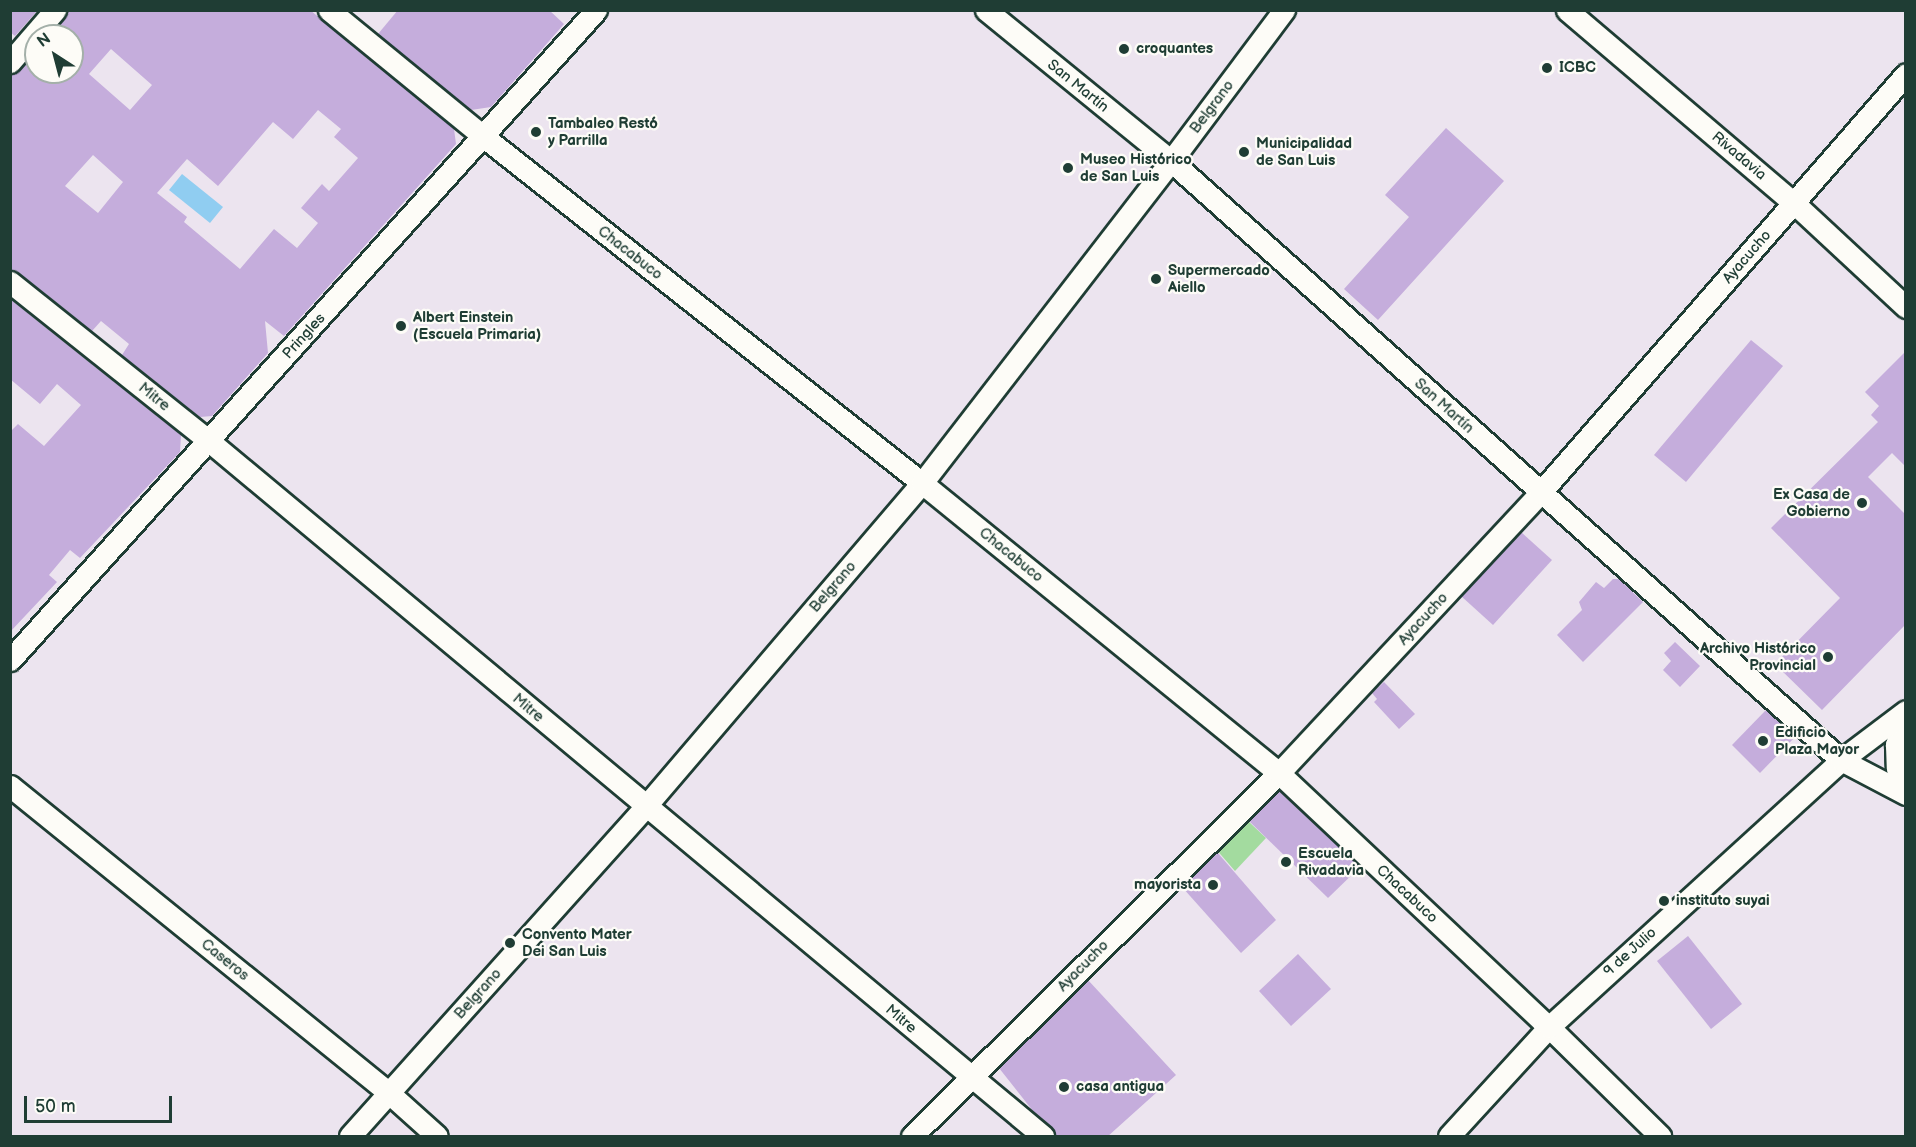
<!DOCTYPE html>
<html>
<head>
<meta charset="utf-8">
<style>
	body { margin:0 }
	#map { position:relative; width:1916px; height:1147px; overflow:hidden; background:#ece4ef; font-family:"Balsamiq Sans",sans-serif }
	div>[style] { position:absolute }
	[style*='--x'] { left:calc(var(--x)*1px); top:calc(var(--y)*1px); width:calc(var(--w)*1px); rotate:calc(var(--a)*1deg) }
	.green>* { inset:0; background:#a3db9f }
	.water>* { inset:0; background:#90cdf1 }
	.building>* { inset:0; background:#c5addc }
	.roads { filter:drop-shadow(2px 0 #1f3d34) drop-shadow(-2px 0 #1f3d34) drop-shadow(0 2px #1f3d34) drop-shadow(0 -2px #1f3d34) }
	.minor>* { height:21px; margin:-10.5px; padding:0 10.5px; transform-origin:10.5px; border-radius:10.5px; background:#fdfcf7 }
	.dots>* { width:16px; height:16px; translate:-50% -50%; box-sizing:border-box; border:3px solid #fdfcf7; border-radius:50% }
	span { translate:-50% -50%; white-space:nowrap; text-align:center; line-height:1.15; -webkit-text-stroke:4.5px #fdfcf7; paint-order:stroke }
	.poi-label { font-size:15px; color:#1f3d34; font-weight:700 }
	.left { translate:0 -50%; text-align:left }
	.right { translate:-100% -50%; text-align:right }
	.street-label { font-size:15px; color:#1f3d34 }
	.frame { position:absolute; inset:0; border:12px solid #1f3d34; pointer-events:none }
	.north { position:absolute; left:24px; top:24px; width:60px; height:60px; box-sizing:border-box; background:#fdfcf7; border:2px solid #a4b0a9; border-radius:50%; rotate:324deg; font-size:16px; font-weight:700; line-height:24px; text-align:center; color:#1f3d34 }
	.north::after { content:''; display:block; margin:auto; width:21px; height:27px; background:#1f3d34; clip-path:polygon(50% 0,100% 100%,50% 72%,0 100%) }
	.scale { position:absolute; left:24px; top:1096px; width:148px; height:27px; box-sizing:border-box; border:3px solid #1f3d34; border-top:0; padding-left:8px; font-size:18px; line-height:21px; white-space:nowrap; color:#1f3d34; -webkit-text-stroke:4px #fdfcf7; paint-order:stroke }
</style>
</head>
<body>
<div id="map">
	<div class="green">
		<div style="clip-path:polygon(1247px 820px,1266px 838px,1235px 871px,1215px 848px)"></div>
	</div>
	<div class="water">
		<div style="clip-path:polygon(182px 174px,223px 207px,210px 223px,169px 190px)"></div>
	</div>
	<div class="building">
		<div style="clip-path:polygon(10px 10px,38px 10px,15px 36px,10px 32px)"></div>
		<div style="clip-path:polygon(evenodd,67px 10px,310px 10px,454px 129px,456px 144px,284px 336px,265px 321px,268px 353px,212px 416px,200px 417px,122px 355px,129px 344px,101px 321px,92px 331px,18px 272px,10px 269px,10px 76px,20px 70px,36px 51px,36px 72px,72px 72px,72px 36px,49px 36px,65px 18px,67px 10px,111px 49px,152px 85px,130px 110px,89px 74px,111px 49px,67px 10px,318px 110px,341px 129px,334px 137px,358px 158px,329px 191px,322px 184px,301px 208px,318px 223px,297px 248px,274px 229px,240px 269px,184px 222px,187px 217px,157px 193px,187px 159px,218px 186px,273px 122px,293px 139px,318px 110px,67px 10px,93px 155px,123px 182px,98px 213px,65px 186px,93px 155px)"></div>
		<div style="clip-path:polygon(398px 10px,549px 10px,564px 24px,491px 107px,471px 110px,378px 34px)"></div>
		<div style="clip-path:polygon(1446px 128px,1504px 181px,1378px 320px,1344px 289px,1409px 217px,1385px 195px)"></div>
		<div style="clip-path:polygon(10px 299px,181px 435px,180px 452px,80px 558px,70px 550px,49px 575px,57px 582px,10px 632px,10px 432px,18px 424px,44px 446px,81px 405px,57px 384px,40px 404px,10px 379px)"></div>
		<div style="clip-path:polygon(1751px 340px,1783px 366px,1686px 482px,1654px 455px)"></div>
		<div style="clip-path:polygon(1905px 352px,1905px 466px,1892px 453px,1868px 477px,1905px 514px,1905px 625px,1822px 710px,1775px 664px,1840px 598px,1771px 528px,1878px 422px,1871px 415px,1879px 406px,1865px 392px)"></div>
		<div style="clip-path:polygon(1521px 532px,1552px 560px,1493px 625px,1461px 596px)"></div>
		<div style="clip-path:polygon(1613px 579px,1619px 579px,1643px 602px,1583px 662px,1557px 635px,1582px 610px,1579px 602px,1596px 582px,1604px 588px)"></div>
		<div style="clip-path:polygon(1675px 642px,1700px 666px,1680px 687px,1663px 670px,1671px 661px,1664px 653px)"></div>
		<div style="clip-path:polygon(1384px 682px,1415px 714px,1399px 729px,1374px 702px,1377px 699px,1372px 693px)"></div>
		<div style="clip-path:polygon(1766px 710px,1795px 737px,1760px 773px,1732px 745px)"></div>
		<div style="clip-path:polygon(1280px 791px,1360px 867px,1328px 898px,1249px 821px)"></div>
		<div style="clip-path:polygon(1217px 852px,1276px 920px,1241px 953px,1182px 887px)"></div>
		<div style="clip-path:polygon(1688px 936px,1742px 1004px,1711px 1029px,1657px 961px)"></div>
		<div style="clip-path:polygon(1298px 954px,1331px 989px,1291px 1026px,1259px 991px)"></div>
		<div style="clip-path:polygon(1088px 980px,1176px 1075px,1107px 1137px,1055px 1137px,1052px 1127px,1033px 1111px,999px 1068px)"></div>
	</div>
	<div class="roads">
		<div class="minor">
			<div style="--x:329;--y:10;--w:200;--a:39.3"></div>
			<div style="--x:484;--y:137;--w:558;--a:38.31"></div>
			<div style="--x:922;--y:483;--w:460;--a:39.1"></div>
			<div style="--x:1279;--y:773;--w:371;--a:43.3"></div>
			<div style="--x:1549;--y:1027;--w:156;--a:44.5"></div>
			<div style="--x:986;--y:10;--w:239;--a:39.2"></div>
			<div style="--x:1171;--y:161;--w:899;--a:41.8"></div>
			<div style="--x:1841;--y:760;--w:73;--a:27.6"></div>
			<div style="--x:1567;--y:10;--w:298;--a:40.4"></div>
			<div style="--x:1794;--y:203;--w:153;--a:42.9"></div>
			<div style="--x:10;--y:62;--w:69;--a:-49.1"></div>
			<div style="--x:10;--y:282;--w:255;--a:38.6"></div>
			<div style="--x:209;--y:441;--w:1086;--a:39.81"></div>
			<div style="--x:10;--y:660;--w:875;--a:-47.96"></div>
			<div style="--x:1906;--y:717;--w:30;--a:110"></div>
			<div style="--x:1896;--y:745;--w:23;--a:88"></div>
			<div style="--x:1897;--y:768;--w:22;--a:66"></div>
			<div style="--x:10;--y:786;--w:488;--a:39"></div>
			<div style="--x:389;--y:1093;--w:64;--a:41.9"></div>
			<div style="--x:350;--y:1136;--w:442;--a:-48.1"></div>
			<div style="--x:645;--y:807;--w:426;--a:-49.5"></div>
			<div style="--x:922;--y:483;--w:407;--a:-52.3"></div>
			<div style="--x:1171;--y:161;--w:189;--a:-53.2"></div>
			<div style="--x:912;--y:1136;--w:516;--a:-44.69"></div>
			<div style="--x:1279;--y:773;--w:383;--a:-47"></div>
			<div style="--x:1540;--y:493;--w:556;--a:-48.86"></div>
			<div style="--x:1449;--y:1136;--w:148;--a:-47.5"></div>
			<div style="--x:1549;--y:1027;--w:396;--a:-42.4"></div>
			<div style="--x:1841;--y:760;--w:81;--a:-37"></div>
		</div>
	</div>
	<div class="dots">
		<div style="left:1124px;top:49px;background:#1f3d34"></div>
		<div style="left:1547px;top:68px;background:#1f3d34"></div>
		<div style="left:536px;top:132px;background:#1f3d34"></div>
		<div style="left:1244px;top:152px;background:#1f3d34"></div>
		<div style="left:1068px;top:168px;background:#1f3d34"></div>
		<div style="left:1156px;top:279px;background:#1f3d34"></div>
		<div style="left:401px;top:326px;background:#1f3d34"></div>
		<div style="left:1862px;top:503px;background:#1f3d34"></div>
		<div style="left:1828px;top:657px;background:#1f3d34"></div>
		<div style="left:1763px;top:741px;background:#1f3d34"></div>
		<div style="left:1286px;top:862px;background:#1f3d34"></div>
		<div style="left:1213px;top:885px;background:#1f3d34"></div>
		<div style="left:1664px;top:901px;background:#1f3d34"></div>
		<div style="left:510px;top:943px;background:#1f3d34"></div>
		<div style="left:1064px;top:1087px;background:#1f3d34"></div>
	</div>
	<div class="poi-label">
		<span class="left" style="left:1136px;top:49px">croquantes</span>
		<span class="left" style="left:1559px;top:68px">ICBC</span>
		<span class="left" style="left:548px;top:132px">Tambaleo Restó<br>y Parrilla</span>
		<span class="left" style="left:1256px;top:152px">Municipalidad<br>de San Luis</span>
		<span class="left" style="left:1080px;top:168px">Museo Histórico<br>de San Luis</span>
		<span class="left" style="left:1168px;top:279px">Supermercado<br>Aiello</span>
		<span class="left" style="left:413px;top:326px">Albert Einstein<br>(Escuela Primaria)</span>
		<span class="right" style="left:1850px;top:503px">Ex Casa de<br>Gobierno</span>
		<span class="right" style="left:1816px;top:657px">Archivo Histórico<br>Provincial</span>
		<span class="left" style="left:1775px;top:741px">Edificio<br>Plaza Mayor</span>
		<span class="left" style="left:1298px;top:862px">Escuela<br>Rivadavia</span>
		<span class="right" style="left:1201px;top:885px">mayorista</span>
		<span class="left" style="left:1676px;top:901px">instituto suyai</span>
		<span class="left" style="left:522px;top:943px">Convento Mater<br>Dei San Luis</span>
		<span class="left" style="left:1076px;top:1087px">casa antigua</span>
	</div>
	<div class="street-label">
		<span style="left:1078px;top:86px;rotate:39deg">San Martín</span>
		<span style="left:1212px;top:107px;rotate:-53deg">Belgrano</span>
		<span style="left:1739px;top:156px;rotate:40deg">Rivadavia</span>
		<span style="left:630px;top:253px;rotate:38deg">Chacabuco</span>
		<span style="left:1747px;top:257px;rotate:-49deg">Ayacucho</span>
		<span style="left:304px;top:336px;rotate:-48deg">Pringles</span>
		<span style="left:154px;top:397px;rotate:39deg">Mitre</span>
		<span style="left:1444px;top:406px;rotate:42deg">San Martín</span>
		<span style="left:1011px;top:555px;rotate:39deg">Chacabuco</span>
		<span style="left:833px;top:587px;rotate:-49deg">Belgrano</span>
		<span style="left:1423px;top:619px;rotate:-47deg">Ayacucho</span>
		<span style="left:528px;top:708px;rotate:40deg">Mitre</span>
		<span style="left:1407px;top:894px;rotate:43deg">Chacabuco</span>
		<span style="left:1630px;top:952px;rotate:-42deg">9 de Julio</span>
		<span style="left:225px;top:960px;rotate:39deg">Caseros</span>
		<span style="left:1083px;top:966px;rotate:-45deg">Ayacucho</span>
		<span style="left:478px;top:994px;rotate:-48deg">Belgrano</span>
		<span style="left:901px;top:1019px;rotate:40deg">Mitre</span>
	</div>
	<div class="frame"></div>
	<div class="north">N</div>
	<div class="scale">50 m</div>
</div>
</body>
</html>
